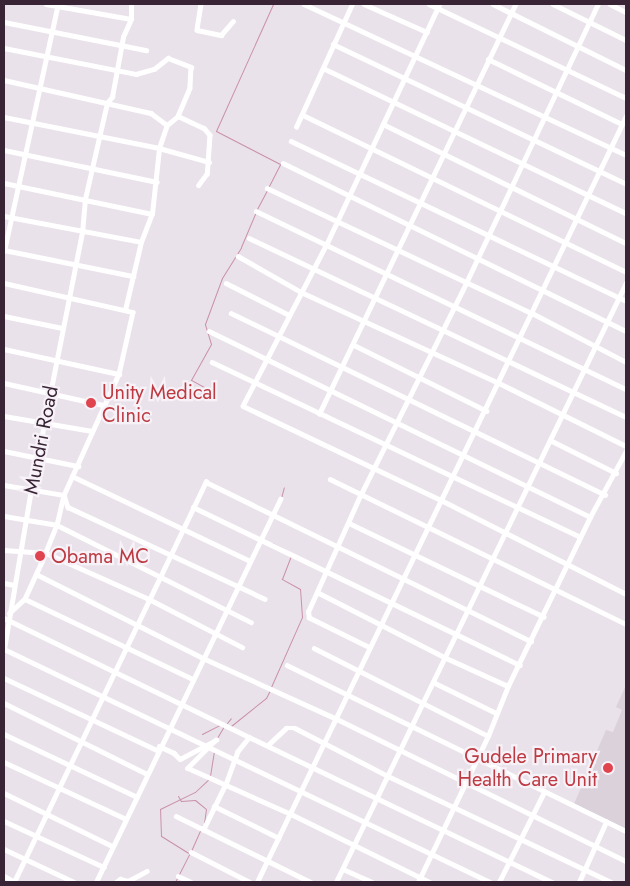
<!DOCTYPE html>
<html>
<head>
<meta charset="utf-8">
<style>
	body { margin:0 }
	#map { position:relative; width:630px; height:886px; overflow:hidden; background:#eae2ea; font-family:Jost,sans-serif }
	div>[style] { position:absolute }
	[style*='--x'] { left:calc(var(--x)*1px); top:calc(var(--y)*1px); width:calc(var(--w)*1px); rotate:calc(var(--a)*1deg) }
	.built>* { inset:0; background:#dad1da }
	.stream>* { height:1px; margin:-0.5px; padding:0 0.5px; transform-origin:0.5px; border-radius:0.5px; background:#c991a9 }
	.street>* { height:4.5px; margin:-2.25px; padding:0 2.25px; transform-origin:2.25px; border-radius:2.25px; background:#fff }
	.dots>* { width:14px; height:14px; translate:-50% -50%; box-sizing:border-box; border:2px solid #f7f2f7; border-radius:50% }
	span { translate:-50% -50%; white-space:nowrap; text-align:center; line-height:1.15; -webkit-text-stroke:4.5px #f7f2f7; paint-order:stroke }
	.health-label { font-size:20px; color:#be3a42 }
	.left { translate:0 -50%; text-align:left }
	.right { translate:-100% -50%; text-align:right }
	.street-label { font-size:20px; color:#392436 }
	.frame { position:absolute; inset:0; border:5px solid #392436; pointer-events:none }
</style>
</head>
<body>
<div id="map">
	<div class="built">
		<div style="clip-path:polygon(626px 685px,626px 829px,574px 804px,606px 730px,613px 732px,622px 710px,616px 707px)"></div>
	</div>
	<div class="stream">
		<div style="--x:269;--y:186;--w:25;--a:-63"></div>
		<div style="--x:280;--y:164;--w:72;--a:-152.7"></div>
		<div style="--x:216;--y:131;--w:139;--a:-65.8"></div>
		<div style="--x:257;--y:209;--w:21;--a:-62"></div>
		<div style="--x:213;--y:392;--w:25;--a:-151"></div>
		<div style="--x:191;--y:380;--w:41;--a:-60.9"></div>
		<div style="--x:211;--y:344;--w:21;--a:-107"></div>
		<div style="--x:205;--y:324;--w:49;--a:-69.7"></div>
		<div style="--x:222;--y:278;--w:36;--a:-58"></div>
		<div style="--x:241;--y:247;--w:38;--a:-67"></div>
		<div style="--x:281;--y:498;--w:11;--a:-75"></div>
		<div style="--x:272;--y:543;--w:16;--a:27"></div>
		<div style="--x:271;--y:687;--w:77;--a:-66.1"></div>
		<div style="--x:302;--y:617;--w:28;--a:-94"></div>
		<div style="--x:300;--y:589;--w:21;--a:-151"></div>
		<div style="--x:282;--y:579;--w:26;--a:-69"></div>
		<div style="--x:227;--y:723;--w:6;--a:-51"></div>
		<div style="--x:231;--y:726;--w:45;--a:-38.7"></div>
		<div style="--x:266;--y:698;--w:9;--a:-63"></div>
		<div style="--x:202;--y:734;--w:20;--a:-27"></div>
		<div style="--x:217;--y:738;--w:14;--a:-60"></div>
		<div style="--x:210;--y:776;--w:25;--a:-81"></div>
		<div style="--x:178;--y:796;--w:6;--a:59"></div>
		<div style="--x:181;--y:801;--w:14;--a:-4"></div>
		<div style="--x:195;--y:800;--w:14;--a:39"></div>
		<div style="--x:206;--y:809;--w:15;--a:98"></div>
		<div style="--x:191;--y:851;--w:24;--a:-66"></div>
		<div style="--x:190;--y:854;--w:34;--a:-148"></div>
		<div style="--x:161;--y:836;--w:27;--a:-92"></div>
		<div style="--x:160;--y:809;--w:39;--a:-26"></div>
		<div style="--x:195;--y:792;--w:18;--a:-43"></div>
		<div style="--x:175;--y:882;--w:31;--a:-63"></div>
	</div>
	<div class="street">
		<div style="--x:46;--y:4;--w:86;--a:10"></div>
		<div style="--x:201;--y:4;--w:26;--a:99"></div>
		<div style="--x:197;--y:30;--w:25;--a:12"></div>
		<div style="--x:221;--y:35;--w:18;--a:-49"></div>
		<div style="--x:304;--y:4;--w:356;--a:25.1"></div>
		<div style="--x:364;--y:4;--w:69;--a:24"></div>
		<div style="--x:429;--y:4;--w:218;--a:25.5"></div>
		<div style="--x:440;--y:4;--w:265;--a:115.2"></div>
		<div style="--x:327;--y:244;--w:182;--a:117.4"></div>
		<div style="--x:243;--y:406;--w:221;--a:25.4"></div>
		<div style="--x:443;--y:501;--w:205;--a:26.9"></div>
		<div style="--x:493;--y:4;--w:148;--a:26.4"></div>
		<div style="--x:553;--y:4;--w:81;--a:26.3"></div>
		<div style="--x:610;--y:4;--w:18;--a:27"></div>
		<div style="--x:4;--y:22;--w:145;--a:11.2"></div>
		<div style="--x:333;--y:44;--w:325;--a:25.5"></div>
		<div style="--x:4;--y:48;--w:135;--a:11.1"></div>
		<div style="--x:136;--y:74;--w:19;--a:-16"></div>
		<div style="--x:154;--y:69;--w:18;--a:-38"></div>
		<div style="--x:168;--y:58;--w:25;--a:21"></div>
		<div style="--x:191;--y:67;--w:21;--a:93"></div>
		<div style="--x:190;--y:88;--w:30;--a:113"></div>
		<div style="--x:178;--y:116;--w:29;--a:25"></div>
		<div style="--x:204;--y:128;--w:9;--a:49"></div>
		<div style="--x:210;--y:135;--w:39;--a:94"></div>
		<div style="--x:207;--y:174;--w:14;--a:126"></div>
		<div style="--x:488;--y:59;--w:149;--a:25.9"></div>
		<div style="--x:323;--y:68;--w:336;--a:25.6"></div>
		<div style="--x:4;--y:80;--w:151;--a:12.7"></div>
		<div style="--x:151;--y:113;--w:20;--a:37"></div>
		<div style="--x:303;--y:115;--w:359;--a:25.9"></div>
		<div style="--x:4;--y:117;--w:158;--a:11.3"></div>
		<div style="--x:159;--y:148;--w:52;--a:15.6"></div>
		<div style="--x:383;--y:124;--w:271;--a:26.1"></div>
		<div style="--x:296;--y:127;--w:135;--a:-65.5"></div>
		<div style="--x:291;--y:141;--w:371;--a:25.5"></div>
		<div style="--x:4;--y:150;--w:156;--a:11.8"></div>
		<div style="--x:283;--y:163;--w:382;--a:26.1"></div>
		<div style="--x:4;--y:183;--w:151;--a:11.8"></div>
		<div style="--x:267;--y:188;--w:293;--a:25.3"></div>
		<div style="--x:532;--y:313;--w:106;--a:27.5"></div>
		<div style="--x:256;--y:211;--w:411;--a:25.7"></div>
		<div style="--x:4;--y:216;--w:139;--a:10.7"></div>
		<div style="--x:249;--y:238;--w:417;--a:25.4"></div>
		<div style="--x:4;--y:250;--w:132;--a:11.4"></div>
		<div style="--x:4;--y:251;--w:253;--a:-77.7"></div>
		<div style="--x:238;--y:256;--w:73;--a:29.7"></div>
		<div style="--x:301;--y:292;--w:218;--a:24.7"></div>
		<div style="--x:499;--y:383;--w:142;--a:26.4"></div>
		<div style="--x:4;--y:283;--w:132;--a:12.7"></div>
		<div style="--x:133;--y:312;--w:64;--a:102.7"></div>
		<div style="--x:119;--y:374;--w:133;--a:114.4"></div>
		<div style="--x:64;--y:495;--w:31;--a:103"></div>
		<div style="--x:57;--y:525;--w:40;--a:112"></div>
		<div style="--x:42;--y:562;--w:41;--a:114.7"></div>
		<div style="--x:25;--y:599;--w:21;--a:137"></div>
		<div style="--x:226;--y:283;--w:71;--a:26.9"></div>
		<div style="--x:125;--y:310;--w:70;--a:-76.8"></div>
		<div style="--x:141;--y:242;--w:30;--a:-69"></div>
		<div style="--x:152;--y:214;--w:66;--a:-83.9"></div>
		<div style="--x:159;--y:148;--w:24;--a:-71"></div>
		<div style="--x:167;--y:125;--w:14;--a:-39"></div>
		<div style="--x:231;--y:313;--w:416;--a:25.9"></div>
		<div style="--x:4;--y:316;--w:59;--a:11.7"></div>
		<div style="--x:209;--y:331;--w:424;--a:26"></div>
		<div style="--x:354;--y:345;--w:148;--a:26.4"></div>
		<div style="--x:4;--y:349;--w:118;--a:12.3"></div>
		<div style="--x:212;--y:362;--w:407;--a:25.4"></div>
		<div style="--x:4;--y:383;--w:101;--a:12.5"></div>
		<div style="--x:319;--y:414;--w:454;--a:-64.4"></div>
		<div style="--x:4;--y:416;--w:89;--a:9.7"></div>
		<div style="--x:550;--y:440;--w:74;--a:26.6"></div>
		<div style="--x:4;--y:451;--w:76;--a:11.5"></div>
		<div style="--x:72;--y:476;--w:197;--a:25.5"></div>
		<div style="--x:330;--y:479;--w:330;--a:26.1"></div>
		<div style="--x:4;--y:485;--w:61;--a:9.5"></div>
		<div style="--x:64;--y:495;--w:13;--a:72"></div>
		<div style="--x:68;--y:507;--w:217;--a:25"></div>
		<div style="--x:193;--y:507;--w:363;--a:25.8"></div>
		<div style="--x:4;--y:516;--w:54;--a:9.6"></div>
		<div style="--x:57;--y:525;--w:217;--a:26.6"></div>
		<div style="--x:349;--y:523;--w:216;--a:25.7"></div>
		<div style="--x:4;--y:550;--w:42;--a:4.1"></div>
		<div style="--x:46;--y:553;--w:113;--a:24.1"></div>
		<div style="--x:149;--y:599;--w:105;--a:27.3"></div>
		<div style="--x:36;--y:574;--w:187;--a:26.7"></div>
		<div style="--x:203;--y:658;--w:147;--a:24.5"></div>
		<div style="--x:337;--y:719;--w:322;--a:26.2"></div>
		<div style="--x:4;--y:583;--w:10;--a:11"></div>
		<div style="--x:317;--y:592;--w:143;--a:27.1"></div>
		<div style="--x:444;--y:657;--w:70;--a:24.4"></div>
		<div style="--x:25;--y:599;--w:186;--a:25.5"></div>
		<div style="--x:4;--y:618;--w:272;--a:25.9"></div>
		<div style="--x:314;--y:648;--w:195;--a:26.8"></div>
		<div style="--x:370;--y:648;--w:68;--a:-153.8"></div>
		<div style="--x:309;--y:618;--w:6;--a:-99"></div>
		<div style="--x:308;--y:612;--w:127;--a:-65.9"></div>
		<div style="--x:360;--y:496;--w:238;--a:-63.5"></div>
		<div style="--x:466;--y:283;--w:309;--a:-64.7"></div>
		<div style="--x:4;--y:649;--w:161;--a:-80.4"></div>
		<div style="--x:31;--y:490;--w:262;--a:-78.8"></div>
		<div style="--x:82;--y:233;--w:34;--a:-85"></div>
		<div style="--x:85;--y:199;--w:98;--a:-77.1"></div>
		<div style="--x:107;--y:103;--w:8;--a:-50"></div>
		<div style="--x:112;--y:97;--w:61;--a:-79.6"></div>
		<div style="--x:123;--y:37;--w:20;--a:-66"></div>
		<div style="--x:131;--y:19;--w:15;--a:-90"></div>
		<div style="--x:4;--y:649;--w:539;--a:25.61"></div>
		<div style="--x:287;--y:665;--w:377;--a:26.1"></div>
		<div style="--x:4;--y:678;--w:169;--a:25.2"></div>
		<div style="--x:433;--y:682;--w:70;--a:26.2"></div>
		<div style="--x:4;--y:703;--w:160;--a:26.4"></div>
		<div style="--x:4;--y:734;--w:147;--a:25.3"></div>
		<div style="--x:269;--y:744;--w:23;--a:-43"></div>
		<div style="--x:286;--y:728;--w:9;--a:0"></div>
		<div style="--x:295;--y:728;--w:105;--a:27.3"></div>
		<div style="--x:388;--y:776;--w:247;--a:25.4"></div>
		<div style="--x:159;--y:746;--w:17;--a:25"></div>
		<div style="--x:174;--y:753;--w:8;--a:45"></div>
		<div style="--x:180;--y:759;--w:41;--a:-27.8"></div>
		<div style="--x:216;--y:740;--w:40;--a:135"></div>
		<div style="--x:188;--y:768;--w:113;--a:24.1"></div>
		<div style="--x:291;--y:814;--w:155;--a:26.1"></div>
		<div style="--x:4;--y:762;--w:132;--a:25"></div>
		<div style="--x:4;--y:793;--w:120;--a:26.1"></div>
		<div style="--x:214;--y:806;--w:72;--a:26.2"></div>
		<div style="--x:176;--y:816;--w:150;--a:26.1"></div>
		<div style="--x:4;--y:821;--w:110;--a:24.7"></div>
		<div style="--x:203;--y:830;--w:52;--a:-63.9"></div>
		<div style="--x:226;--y:783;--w:33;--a:-70"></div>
		<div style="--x:237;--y:752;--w:19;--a:-51"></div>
		<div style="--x:249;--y:737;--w:336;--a:25.6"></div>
		<div style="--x:4;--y:849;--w:77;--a:25.2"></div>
		<div style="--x:191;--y:852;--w:66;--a:27"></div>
		<div style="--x:343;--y:869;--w:32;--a:24"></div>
		<div style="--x:4;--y:876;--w:13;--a:29"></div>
		<div style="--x:178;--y:876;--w:14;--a:25"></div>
		<div style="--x:128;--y:881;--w:21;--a:-28"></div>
		<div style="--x:14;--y:882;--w:444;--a:-64.4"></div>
		<div style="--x:206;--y:482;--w:362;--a:26.1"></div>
		<div style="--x:96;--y:882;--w:425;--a:-64.3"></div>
		<div style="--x:116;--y:882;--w:5;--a:-37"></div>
		<div style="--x:120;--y:879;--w:9;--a:13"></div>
		<div style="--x:257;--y:882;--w:850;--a:-64.28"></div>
		<div style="--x:336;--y:882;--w:666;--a:-64.17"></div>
		<div style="--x:418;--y:882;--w:162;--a:-64.4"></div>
		<div style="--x:488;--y:736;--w:54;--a:-68.2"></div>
		<div style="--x:508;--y:686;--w:188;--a:-64.1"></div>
		<div style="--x:590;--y:517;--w:75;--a:-61.4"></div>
		<div style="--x:499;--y:882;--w:101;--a:-63.4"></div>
		<div style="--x:579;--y:882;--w:66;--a:-65.8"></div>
	</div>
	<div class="dots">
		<div style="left:91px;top:403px;background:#e0444e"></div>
		<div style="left:40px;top:556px;background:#e0444e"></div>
		<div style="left:608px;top:768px;background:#e0444e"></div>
	</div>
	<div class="health-label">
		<span class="left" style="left:102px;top:404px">Unity Medical<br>Clinic</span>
		<span class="left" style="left:51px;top:556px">Obama MC</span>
		<span class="right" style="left:597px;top:768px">Gudele Primary<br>Health Care Unit</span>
	</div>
	<div class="street-label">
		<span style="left:41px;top:440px;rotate:-79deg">Mundri Road</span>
	</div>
	<div class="frame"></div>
</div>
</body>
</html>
